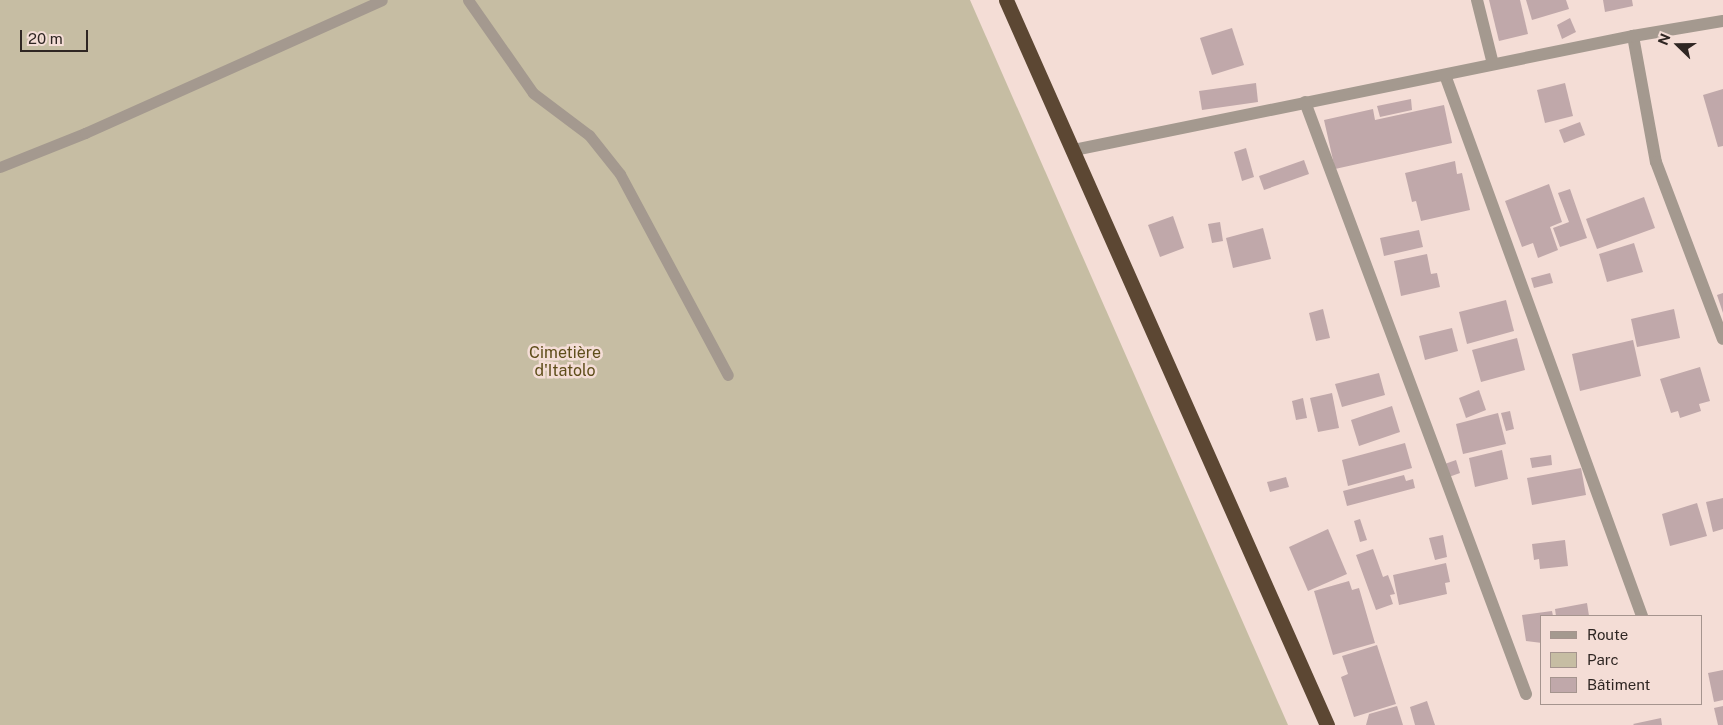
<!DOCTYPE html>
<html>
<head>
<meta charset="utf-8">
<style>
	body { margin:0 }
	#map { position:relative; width:1723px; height:725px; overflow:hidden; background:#f4ddd6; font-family:"Public Sans",sans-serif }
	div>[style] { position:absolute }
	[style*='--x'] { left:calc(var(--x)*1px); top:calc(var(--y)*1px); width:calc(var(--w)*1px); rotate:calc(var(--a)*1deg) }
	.green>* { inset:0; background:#c6bda3 }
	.building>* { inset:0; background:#c0a8aa }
	.lane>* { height:11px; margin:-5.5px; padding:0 5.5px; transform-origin:5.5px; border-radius:5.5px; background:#a4998f }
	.street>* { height:12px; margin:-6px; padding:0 6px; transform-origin:6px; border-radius:6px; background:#a4998f }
	.highway>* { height:15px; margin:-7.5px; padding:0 7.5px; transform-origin:7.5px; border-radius:7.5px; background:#5c4733 }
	span { translate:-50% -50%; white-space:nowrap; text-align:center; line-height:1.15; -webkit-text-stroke:5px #f4ddd6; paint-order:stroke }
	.park-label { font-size:16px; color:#5e4d1a }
	.legend { position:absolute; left:1540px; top:615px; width:162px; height:90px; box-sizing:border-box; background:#f4ddd6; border:1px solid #a5948e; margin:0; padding:6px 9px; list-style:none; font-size:15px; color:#2f2623 }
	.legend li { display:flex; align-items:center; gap:10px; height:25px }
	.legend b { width:25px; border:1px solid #a5948e }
	.north { position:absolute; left:1653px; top:20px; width:50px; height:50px; -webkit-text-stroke:4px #f4ddd6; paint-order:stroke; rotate:292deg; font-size:14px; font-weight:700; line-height:20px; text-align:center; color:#2f2623 }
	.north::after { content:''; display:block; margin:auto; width:18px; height:22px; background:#2f2623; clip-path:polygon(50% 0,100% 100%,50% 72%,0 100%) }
	.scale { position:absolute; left:20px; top:30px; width:68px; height:22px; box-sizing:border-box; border:2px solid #2f2623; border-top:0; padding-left:6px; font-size:15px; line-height:18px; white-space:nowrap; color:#2f2623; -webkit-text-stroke:4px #f4ddd6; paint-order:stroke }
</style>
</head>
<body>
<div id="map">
	<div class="green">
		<div style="clip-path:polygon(0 0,970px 0,1288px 725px,0 725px)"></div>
	</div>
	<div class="building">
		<div style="clip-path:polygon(1489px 0,1520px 0,1528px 34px,1499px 41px)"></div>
		<div style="clip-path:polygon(1526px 0,1566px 0,1569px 9px,1532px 20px)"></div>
		<div style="clip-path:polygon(1603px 0,1632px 0,1633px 6px,1605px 12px)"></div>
		<div style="clip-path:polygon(1570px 18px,1576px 32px,1562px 39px,1557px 25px)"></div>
		<div style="clip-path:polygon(1232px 28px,1244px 65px,1212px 75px,1200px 38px)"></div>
		<div style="clip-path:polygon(1256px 83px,1258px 102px,1202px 110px,1199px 91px)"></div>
		<div style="clip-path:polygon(1565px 83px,1573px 116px,1545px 123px,1537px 90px)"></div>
		<div style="clip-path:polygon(1723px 89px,1723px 146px,1718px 147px,1703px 95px)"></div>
		<div style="clip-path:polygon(1411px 99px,1412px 110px,1380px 117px,1377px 106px)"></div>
		<div style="clip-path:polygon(1444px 105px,1452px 143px,1335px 169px,1324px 120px,1373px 109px,1375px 120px)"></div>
		<div style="clip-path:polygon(1580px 122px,1585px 135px,1564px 143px,1559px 130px)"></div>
		<div style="clip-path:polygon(1246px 148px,1254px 177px,1242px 181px,1234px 152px)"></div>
		<div style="clip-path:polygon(1304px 160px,1309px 174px,1264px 190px,1259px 176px)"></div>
		<div style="clip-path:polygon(1455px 161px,1457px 174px,1462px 173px,1470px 210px,1421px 221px,1416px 201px,1412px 202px,1405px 173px)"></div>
		<div style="clip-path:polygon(1549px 184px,1562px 222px,1550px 227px,1558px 250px,1538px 258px,1533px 243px,1522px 247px,1505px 201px)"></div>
		<div style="clip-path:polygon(1570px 189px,1587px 238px,1560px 247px,1553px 228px,1569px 222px,1558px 193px)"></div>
		<div style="clip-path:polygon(1644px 197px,1655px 228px,1597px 249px,1586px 219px)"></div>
		<div style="clip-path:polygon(1173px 216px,1184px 248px,1160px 257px,1148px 225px)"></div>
		<div style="clip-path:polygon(1220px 222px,1223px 241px,1212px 243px,1208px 224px)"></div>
		<div style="clip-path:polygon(1263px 228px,1271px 259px,1233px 268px,1226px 238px)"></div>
		<div style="clip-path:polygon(1419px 230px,1423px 247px,1384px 256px,1380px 238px)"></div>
		<div style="clip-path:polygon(1634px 243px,1643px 272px,1607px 282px,1599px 254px)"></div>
		<div style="clip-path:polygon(1427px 254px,1431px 274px,1437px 273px,1440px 287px,1401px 296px,1394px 261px)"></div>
		<div style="clip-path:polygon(1550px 273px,1553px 283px,1534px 288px,1531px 278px)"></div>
		<div style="clip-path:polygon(1723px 293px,1723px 313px,1717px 295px)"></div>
		<div style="clip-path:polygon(1506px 300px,1514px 331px,1467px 344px,1459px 312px)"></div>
		<div style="clip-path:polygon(1323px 309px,1330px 338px,1316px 341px,1309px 313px)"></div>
		<div style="clip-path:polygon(1674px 309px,1680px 338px,1637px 347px,1631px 319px)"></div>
		<div style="clip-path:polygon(1452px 328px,1458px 351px,1425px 360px,1419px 336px)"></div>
		<div style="clip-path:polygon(1517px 338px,1525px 370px,1481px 382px,1472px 350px)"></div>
		<div style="clip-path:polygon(1633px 340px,1641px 376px,1580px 391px,1572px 354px)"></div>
		<div style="clip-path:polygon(1700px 367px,1710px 401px,1699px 404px,1701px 411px,1680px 418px,1678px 411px,1671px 413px,1660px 379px)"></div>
		<div style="clip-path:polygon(1379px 373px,1385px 395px,1342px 407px,1335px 384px)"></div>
		<div style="clip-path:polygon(1479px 390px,1486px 410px,1466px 418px,1459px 398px)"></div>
		<div style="clip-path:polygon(1332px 393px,1339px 428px,1318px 432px,1310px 398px)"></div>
		<div style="clip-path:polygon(1303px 398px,1307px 418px,1296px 420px,1292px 401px)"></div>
		<div style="clip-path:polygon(1392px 406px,1400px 432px,1359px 446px,1351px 420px)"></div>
		<div style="clip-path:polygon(1510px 411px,1514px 429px,1506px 431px,1501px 413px)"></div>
		<div style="clip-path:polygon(1498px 413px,1506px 444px,1463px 454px,1456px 424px)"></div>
		<div style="clip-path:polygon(1405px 443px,1412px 468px,1348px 486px,1342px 460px)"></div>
		<div style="clip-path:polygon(1502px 450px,1508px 479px,1475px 487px,1469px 458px)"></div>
		<div style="clip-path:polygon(1551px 455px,1552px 465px,1532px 468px,1530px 458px)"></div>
		<div style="clip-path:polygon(1456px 460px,1460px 473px,1446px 478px,1442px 465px)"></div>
		<div style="clip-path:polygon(1581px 468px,1586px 495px,1532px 505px,1527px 478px)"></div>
		<div style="clip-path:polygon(1404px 475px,1406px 481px,1413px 479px,1415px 488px,1347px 506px,1343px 491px)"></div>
		<div style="clip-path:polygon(1286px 477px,1289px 487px,1270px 492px,1267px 482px)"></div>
		<div style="clip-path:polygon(1723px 498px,1723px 529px,1713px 532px,1706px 502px)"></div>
		<div style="clip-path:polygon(1697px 503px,1707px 536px,1670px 546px,1662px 514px)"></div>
		<div style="clip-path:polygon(1360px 519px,1367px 540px,1360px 542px,1354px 521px)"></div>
		<div style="clip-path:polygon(1328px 529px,1347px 574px,1308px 591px,1289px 547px)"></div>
		<div style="clip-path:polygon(1443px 535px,1447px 557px,1435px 560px,1429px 538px)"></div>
		<div style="clip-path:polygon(1565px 540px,1568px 566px,1540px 569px,1539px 559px,1534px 560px,1532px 544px)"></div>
		<div style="clip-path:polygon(1373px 549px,1383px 577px,1388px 575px,1395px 594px,1390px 595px,1393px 604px,1376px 610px,1356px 555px)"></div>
		<div style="clip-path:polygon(1446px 563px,1450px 582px,1445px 583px,1447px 594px,1399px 605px,1393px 575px)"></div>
		<div style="clip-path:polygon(1349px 581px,1352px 590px,1359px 588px,1375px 643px,1333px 655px,1314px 591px)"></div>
		<div style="clip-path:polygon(1587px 603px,1589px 616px,1556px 616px,1555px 609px)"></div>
		<div style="clip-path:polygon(1552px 611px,1553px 616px,1542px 616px,1542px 643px,1526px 641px,1522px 615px)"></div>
		<div style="clip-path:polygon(1377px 645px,1396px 704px,1354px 717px,1341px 677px,1348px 674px,1342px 656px)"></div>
		<div style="clip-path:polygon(1723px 670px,1723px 700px,1714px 702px,1708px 673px)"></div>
		<div style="clip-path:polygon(1427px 701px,1435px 725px,1415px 725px,1410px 707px)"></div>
		<div style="clip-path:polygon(1397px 706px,1403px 725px,1366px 725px,1369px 714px)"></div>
		<div style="clip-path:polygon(1723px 706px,1723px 725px,1718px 725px,1714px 708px)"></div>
		<div style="clip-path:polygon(1661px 718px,1662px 725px,1634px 725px,1633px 724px)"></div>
	</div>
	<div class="lane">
		<div style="--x:468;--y:0;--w:113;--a:55"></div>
		<div style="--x:533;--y:93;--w:70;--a:36.9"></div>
		<div style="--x:589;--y:135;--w:50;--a:51.5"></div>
		<div style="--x:620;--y:174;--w:228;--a:61.8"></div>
		<div style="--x:0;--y:167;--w:92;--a:-21.8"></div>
		<div style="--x:85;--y:133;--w:325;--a:-24.1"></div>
	</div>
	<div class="street">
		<div style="--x:1477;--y:0;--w:66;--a:76"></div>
		<div style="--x:1633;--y:36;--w:128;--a:79.7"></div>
		<div style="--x:1656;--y:162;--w:189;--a:69.3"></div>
		<div style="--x:1445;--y:75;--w:576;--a:69.99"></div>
		<div style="--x:1305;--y:102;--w:632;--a:69.53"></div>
		<div style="--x:1074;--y:150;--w:571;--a:-11.53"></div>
		<div style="--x:1633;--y:36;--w:91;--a:-9.5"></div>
	</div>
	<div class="highway">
		<div style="--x:1006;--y:0;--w:793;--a:66.12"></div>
	</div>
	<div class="park-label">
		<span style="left:565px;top:362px">Cimetière<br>d'Itatolo</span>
	</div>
	<ul class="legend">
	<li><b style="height:6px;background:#a4998f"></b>Route</li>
	<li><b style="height:14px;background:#c6bda3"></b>Parc</li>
	<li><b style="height:14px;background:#c0a8aa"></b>Bâtiment</li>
	</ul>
	<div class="north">N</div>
	<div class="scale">20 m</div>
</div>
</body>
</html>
